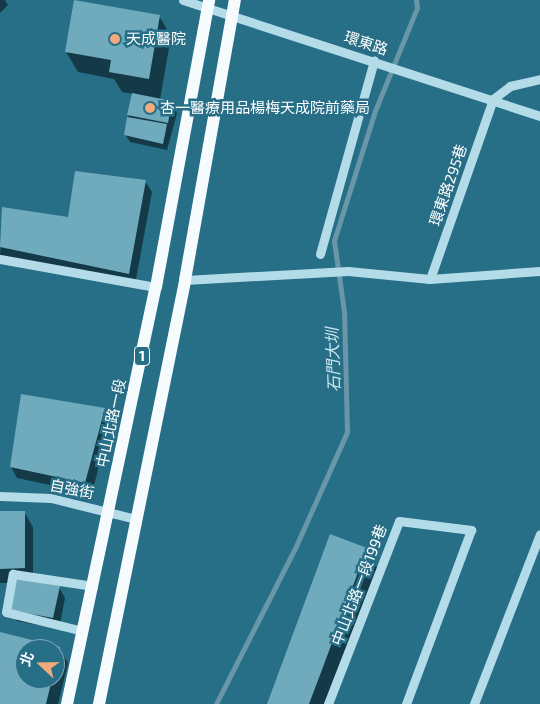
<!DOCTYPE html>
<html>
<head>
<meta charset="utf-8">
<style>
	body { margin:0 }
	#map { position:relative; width:540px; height:704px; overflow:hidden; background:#276e87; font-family:"Exo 2","Noto Sans TC",sans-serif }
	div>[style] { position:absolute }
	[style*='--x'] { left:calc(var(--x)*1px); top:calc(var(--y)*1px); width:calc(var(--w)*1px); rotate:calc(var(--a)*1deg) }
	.shadow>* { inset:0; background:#0007 }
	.stream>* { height:4.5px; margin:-2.25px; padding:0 2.25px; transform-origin:2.25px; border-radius:2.25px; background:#6997a8 }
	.building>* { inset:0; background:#70aabd }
	.minor>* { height:9px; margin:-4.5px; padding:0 4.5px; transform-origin:4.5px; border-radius:4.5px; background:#b3dbe8 }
	.major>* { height:12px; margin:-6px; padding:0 6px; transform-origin:6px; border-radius:6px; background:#f6fbfe }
	.dots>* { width:14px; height:14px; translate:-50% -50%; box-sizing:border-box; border:2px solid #276e87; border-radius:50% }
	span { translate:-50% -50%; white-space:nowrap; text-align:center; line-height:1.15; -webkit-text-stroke:5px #276e87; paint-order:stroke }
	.shield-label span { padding:1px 4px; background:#276e87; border:1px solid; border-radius:4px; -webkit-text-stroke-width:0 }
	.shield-label { font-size:14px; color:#fff; font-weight:700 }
	.poi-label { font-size:15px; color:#fff }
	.left { translate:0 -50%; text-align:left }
	.street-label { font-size:15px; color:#fff }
	.water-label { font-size:16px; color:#cce9f3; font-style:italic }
	.north { position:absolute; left:15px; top:639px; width:50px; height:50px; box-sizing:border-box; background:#276e87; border:1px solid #7da8b7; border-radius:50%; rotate:291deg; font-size:14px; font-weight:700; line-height:20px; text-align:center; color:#fff }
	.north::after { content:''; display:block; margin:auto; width:18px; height:22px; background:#f1aa79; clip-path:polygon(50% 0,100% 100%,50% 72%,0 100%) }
</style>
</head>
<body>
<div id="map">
	<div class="shadow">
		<div style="clip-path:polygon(0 0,5px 0,8px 5px,0 13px)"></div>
		<div style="clip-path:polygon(159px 16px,171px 36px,160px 100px,171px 102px,177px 113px,167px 150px,130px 142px,125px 134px,133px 94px,122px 92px,114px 79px,78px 72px,66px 52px)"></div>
		<div style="clip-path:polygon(145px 181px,152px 192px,135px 285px,0 256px,3px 208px,69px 218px)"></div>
		<div style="clip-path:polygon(104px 409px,110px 420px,92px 494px,17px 478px,11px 467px)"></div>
		<div style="clip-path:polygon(0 512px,24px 512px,33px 527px,33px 582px,59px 587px,65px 598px,59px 629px,17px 621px,11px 610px,16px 583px,0 583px)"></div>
		<div style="clip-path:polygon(366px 549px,378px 569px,328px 704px,268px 704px)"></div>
		<div style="clip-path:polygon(evenodd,0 633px,59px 648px,68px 663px,58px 704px,0 704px,0 633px,25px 649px,55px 649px,55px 679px,25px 679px,25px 649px)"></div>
	</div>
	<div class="stream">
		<div style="--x:216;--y:704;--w:179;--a:-63.1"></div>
		<div style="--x:297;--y:544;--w:123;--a:-65.9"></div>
		<div style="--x:347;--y:432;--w:120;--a:-91.4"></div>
		<div style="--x:344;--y:312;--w:72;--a:-98"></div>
		<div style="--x:334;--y:241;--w:136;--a:-72.5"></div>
		<div style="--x:375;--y:111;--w:111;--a:-67.8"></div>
		<div style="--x:417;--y:8;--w:8;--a:-97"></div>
	</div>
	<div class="building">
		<div style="clip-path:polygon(74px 0,160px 15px,149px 79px,109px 72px,111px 60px,65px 52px)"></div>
		<div style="clip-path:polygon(132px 93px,172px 101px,168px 123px,127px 115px)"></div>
		<div style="clip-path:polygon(127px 117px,167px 124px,163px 144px,124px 135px)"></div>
		<div style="clip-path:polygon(75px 171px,146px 180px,129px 274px,0 247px,2px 207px,68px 217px)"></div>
		<div style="clip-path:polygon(21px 394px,105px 408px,85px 483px,10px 467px)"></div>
		<div style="clip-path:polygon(0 511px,25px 511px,25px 568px,0 569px)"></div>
		<div style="clip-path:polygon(330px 534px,367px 548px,323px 667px,309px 704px,267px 704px)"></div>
		<div style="clip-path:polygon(16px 577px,60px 586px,53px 618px,10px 610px)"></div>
		<div style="clip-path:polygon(0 632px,60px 647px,56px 665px,55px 649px,25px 649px,25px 679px,52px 679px,46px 704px,0 704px)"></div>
	</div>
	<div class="minor">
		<div style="--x:183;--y:0;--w:375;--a:18"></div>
		<div style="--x:320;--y:254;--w:201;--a:-74.4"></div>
		<div style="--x:0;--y:259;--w:158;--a:10.2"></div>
		<div style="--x:430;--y:279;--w:191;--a:-70.7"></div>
		<div style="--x:493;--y:99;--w:21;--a:-37"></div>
		<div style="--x:510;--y:86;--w:31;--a:-13"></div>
		<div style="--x:185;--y:280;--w:163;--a:-3.2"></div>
		<div style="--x:348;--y:271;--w:82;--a:5.6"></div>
		<div style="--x:430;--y:279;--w:110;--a:-4.2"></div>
		<div style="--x:0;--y:496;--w:51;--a:2.2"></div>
		<div style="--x:51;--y:498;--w:88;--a:13.9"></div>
		<div style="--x:83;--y:631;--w:79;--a:-166.1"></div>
		<div style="--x:6;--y:612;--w:39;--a:-80"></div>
		<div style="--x:13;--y:574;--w:81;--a:8.5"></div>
		<div style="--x:328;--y:704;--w:196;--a:-68.8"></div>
		<div style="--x:399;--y:521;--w:73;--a:7.1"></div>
		<div style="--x:471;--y:530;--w:186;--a:110.5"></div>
		<div style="--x:474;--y:704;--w:182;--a:-68.8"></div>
	</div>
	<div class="major">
		<div style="--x:67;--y:704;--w:426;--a:-78"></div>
		<div style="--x:156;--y:287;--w:292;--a:-79.5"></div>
		<div style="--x:99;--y:704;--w:433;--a:-78.5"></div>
		<div style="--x:185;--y:280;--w:284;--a:-79.9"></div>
	</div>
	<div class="dots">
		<div style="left:115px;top:39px;background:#f1aa79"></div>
		<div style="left:150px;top:108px;background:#f1aa79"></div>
	</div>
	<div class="shield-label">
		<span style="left:142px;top:356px">1</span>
	</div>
	<div class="poi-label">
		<span class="left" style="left:126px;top:39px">天成醫院</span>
		<span class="left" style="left:160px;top:108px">杏一醫療用品楊梅天成院前藥局</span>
	</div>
	<div class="street-label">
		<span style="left:366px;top:43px;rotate:18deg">環東路</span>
		<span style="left:448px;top:185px;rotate:-71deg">環東路295巷</span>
		<span style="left:111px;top:423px;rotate:-78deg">中山北路一段</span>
		<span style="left:72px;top:489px;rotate:11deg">自強街</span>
		<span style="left:359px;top:585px;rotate:-69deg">中山北路一段199巷</span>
	</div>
	<div class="water-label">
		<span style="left:333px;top:360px;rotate:-92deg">石門大圳</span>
	</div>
	<div class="north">北</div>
</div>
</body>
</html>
